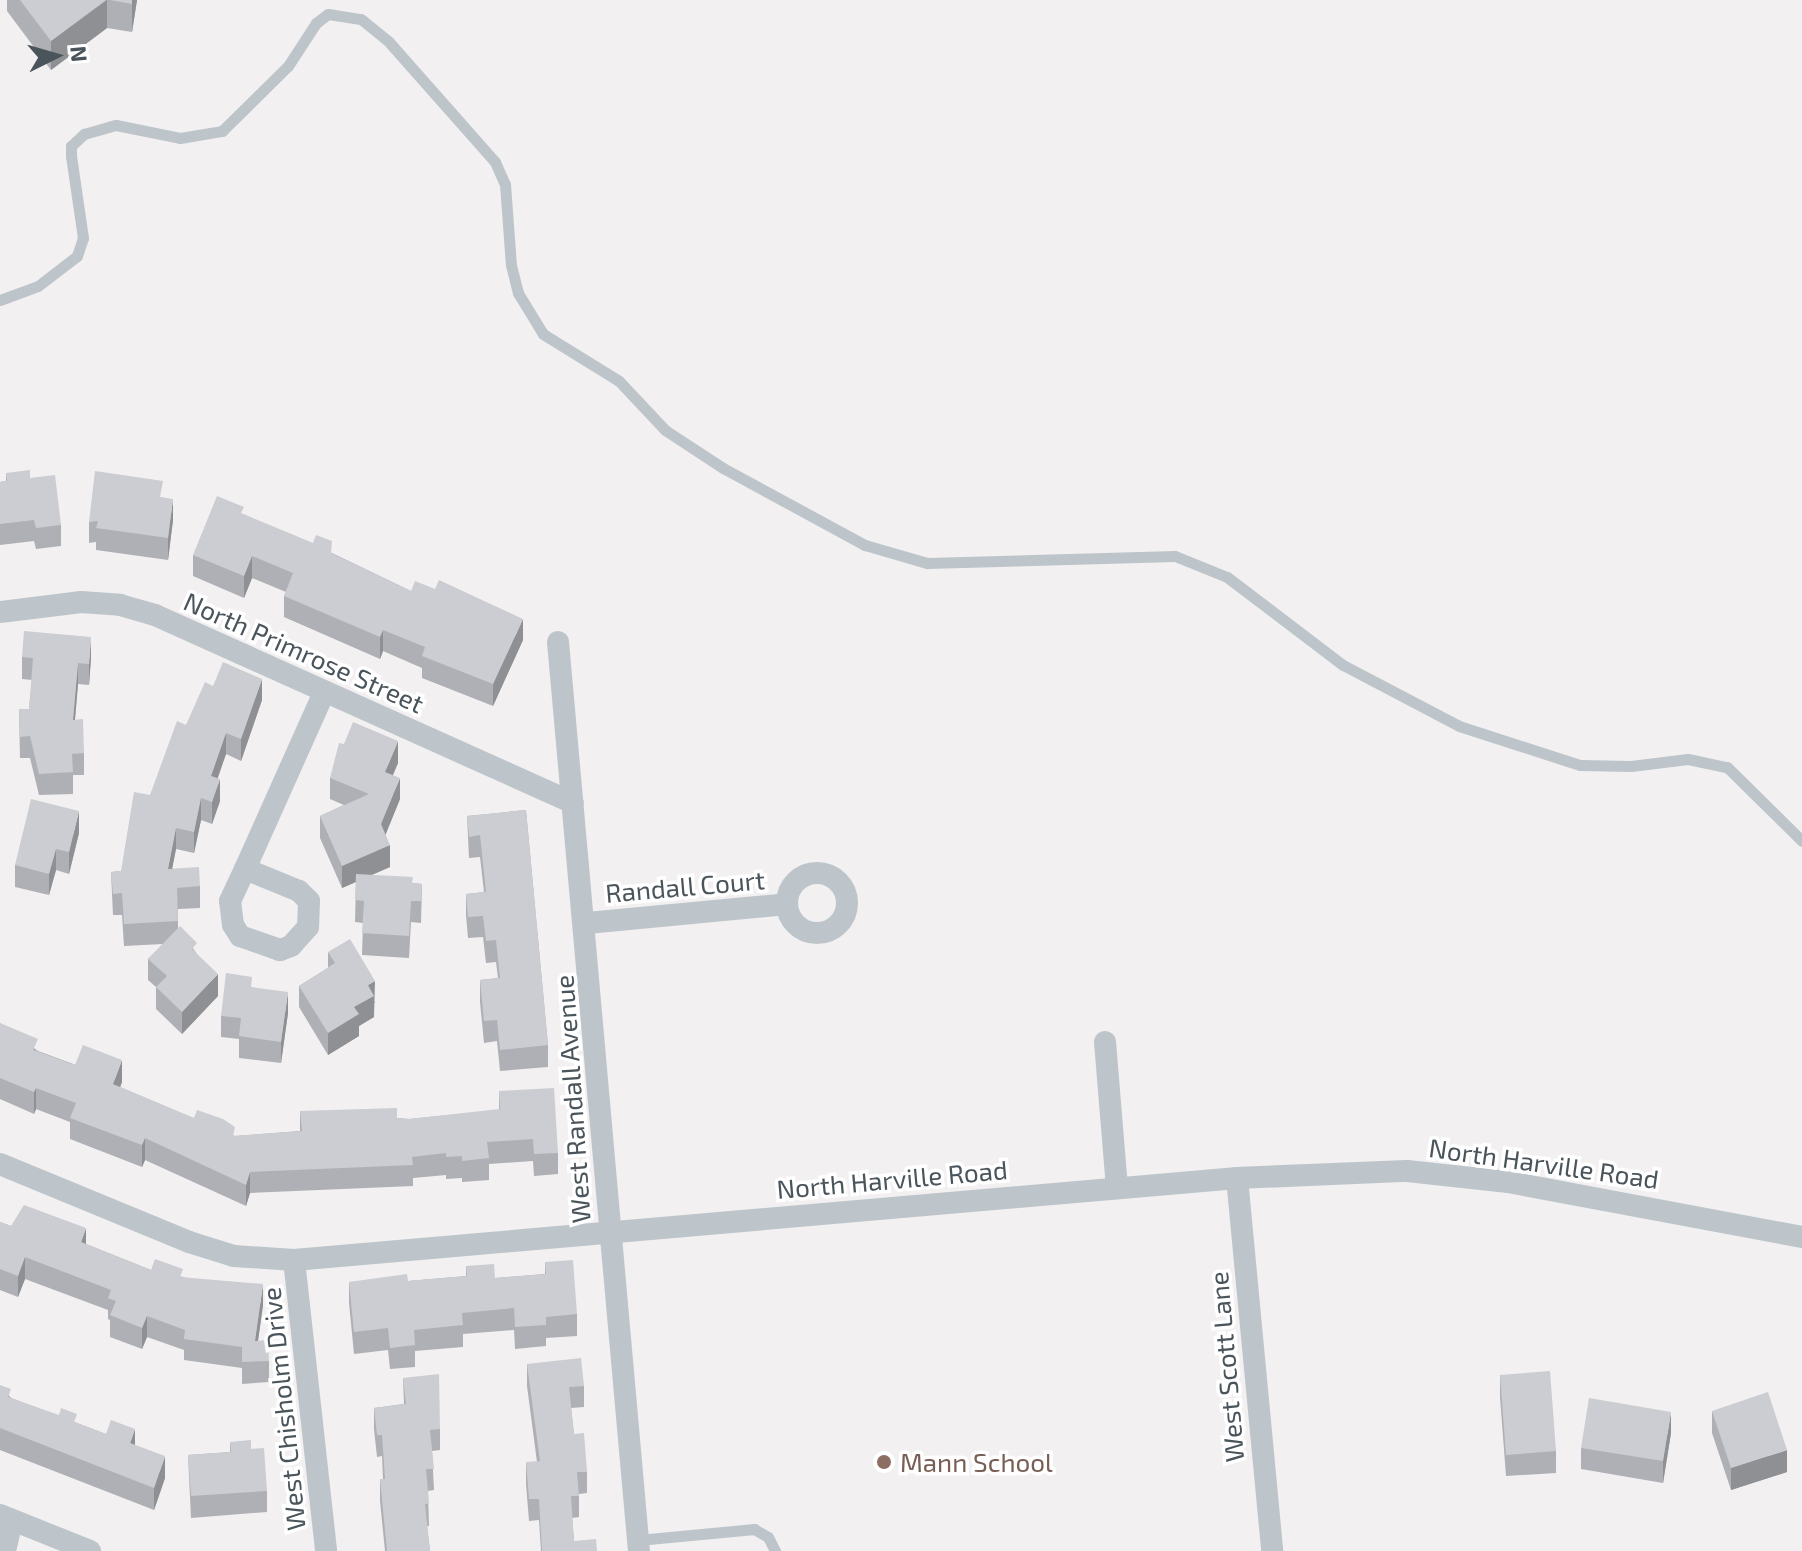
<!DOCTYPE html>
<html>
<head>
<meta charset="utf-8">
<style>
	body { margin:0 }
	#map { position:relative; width:1802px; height:1551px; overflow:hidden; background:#f2f0f0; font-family:"Exo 2",sans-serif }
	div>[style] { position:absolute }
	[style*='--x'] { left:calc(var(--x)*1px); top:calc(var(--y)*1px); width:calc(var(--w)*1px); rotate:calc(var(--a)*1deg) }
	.service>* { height:11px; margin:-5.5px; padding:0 5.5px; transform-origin:5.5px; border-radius:5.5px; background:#bdc5cb }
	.minor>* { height:22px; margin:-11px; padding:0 11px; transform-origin:11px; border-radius:11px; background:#bdc5cb }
	.minor>.ring { margin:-11px; padding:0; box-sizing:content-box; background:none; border:22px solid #bdc5cb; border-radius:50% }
	.wall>* { inset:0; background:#afb0b5 }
	.shaded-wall>* { inset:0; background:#8e9093 }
	.building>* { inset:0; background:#cbcdd2 }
	.dots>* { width:22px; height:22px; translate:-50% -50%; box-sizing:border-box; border:4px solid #fff; border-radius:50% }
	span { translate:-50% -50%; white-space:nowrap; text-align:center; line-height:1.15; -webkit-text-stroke:7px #fff; paint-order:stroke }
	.street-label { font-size:26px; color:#4a545b }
	.education-label { font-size:26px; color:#785e54 }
	.left { translate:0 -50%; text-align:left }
	.north { position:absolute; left:16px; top:16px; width:80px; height:80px; -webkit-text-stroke:6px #fff; paint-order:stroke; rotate:85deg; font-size:22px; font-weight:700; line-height:32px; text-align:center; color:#4a545b }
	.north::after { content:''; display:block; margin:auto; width:28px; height:36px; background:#4a545b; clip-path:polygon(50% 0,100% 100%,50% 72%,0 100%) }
</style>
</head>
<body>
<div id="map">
	<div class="service">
		<div style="--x:0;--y:300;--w:40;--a:-20.2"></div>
		<div style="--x:38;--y:286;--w:49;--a:-37.6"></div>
		<div style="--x:77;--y:256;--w:19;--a:-72"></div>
		<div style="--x:83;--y:238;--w:83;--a:-98.3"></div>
		<div style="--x:71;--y:156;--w:10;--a:-90"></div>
		<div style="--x:71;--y:146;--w:18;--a:-43"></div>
		<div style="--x:84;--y:134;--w:33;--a:-16"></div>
		<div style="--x:116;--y:125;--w:65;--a:11.5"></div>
		<div style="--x:180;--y:138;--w:43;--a:-9.5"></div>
		<div style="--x:222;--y:131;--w:93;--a:-44.6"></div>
		<div style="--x:288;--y:66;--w:51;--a:-56.9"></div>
		<div style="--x:316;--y:23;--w:15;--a:-37"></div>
		<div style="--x:328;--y:14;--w:33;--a:9"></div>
		<div style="--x:361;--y:19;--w:36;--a:39"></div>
		<div style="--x:389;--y:42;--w:160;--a:48.5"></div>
		<div style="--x:495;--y:162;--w:24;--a:66"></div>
		<div style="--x:505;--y:184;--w:81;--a:85.8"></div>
		<div style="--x:511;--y:265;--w:29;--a:76"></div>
		<div style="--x:518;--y:293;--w:48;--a:58.6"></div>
		<div style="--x:543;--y:334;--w:89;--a:31.7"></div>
		<div style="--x:619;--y:381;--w:67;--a:46.8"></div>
		<div style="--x:665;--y:430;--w:69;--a:33.2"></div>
		<div style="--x:723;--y:468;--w:162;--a:28.5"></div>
		<div style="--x:865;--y:545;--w:65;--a:16.2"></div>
		<div style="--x:927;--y:563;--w:248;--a:-1.6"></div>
		<div style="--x:1175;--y:556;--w:56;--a:22"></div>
		<div style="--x:1227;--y:577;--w:146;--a:37.2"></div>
		<div style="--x:1343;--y:665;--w:131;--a:27.7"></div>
		<div style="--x:1459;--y:726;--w:127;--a:17.9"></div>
		<div style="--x:1580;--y:765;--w:51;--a:1.1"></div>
		<div style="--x:1631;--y:766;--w:57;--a:-7"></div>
		<div style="--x:1688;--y:759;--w:40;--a:12"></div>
		<div style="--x:1727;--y:767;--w:105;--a:44.6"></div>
		<div style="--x:638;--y:1540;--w:117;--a:-5.4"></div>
		<div style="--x:754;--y:1529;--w:16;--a:30"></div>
		<div style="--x:768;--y:1537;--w:16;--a:63"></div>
	</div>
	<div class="minor">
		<div style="--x:0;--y:612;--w:82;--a:-7"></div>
		<div style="--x:81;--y:602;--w:39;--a:4"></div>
		<div style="--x:120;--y:605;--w:36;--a:16"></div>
		<div style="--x:155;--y:615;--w:458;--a:24.2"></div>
		<div style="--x:558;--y:642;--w:913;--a:84.91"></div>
		<div style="--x:245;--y:869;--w:58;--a:22.2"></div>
		<div style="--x:299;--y:891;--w:14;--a:45"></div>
		<div style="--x:309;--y:901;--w:26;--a:92"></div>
		<div style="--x:308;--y:927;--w:25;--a:132"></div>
		<div style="--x:291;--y:946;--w:12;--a:160"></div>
		<div style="--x:280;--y:950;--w:42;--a:-160.7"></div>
		<div style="--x:240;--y:936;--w:13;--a:-122"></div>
		<div style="--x:233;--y:925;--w:24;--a:-97"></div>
		<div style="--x:230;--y:901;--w:35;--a:-65"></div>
		<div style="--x:245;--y:869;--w:194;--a:-65.9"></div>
		<div class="ring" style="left:787px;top:873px;width:38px;height:38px"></div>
		<div style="--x:587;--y:923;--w:201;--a:-5.4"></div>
		<div style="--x:1105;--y:1042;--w:146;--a:85.3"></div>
		<div style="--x:0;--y:1164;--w:204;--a:22.4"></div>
		<div style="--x:189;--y:1242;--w:47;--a:17.3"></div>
		<div style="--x:234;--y:1256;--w:60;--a:3.8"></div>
		<div style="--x:294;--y:1260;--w:947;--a:-4.97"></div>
		<div style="--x:1237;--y:1178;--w:170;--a:-2.4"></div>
		<div style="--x:1407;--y:1171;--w:102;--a:6.2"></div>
		<div style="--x:1508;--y:1182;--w:299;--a:10.6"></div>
		<div style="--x:1237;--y:1178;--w:375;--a:84.6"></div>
		<div style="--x:294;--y:1260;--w:293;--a:83.7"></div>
		<div style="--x:0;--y:1515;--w:97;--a:21.8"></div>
		<div style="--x:5;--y:1551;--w:31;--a:-77"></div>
	</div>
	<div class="wall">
		<div style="clip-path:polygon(7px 0,137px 0,132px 32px,107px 28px,51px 70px,7px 11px)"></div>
		<div style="clip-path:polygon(6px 473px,30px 478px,61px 525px,61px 546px,36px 549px,34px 541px,0 545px,0 482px,6px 481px)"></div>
		<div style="clip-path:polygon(163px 497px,173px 520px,168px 560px,96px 550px,96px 542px,89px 543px,89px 522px)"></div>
		<div style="clip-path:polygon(244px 515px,332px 553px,411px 591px,523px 640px,493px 706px,422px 678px,422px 668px,383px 651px,380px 659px,284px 617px,284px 596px,286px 592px,252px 578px,244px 598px,193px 576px,193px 555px)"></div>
		<div style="clip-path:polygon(22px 657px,91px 658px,89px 685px,78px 684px,75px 720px,84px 753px,84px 775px,73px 775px,73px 794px,39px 795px,30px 758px,20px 758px,19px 709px,29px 709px,32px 680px,22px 679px)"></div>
		<div style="clip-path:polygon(213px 686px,262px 700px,241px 761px,226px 754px,217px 778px,220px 801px,212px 824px,201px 820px,194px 853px,176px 849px,172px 868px,200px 886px,200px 908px,178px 909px,178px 928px,197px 954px,218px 996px,182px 1034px,156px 1009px,156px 987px,148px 980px,148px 959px,163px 944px,124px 946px,122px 915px,113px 915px,111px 872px,121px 871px,150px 795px,186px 725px)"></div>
		<div style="clip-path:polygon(398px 763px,393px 775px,400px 799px,385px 835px,390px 867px,371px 875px,413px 883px,422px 884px,421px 923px,411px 922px,409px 958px,362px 955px,363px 923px,355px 922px,356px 882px,342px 888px,320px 838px,320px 816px,344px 805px,330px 799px,330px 778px)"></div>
		<div style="clip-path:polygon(526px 810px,548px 1045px,548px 1067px,500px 1071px,497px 1041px,484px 1043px,480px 1002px,480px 980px,498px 978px,496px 962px,486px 963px,483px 937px,468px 938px,466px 915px,466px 894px,484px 892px,480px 857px,469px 858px,467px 816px)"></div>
		<div style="clip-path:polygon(79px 833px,69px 874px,56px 870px,49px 895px,15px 887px,15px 865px)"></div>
		<div style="clip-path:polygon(328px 952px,375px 1002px,374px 1003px,374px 1017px,359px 1026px,359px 1036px,328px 1055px,299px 1007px,299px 986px,328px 968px)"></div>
		<div style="clip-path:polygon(252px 987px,288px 1013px,281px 1063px,239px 1058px,239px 1039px,221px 1037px,221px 1016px)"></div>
		<div style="clip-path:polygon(0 1023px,38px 1051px,122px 1082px,120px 1087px,235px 1136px,300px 1131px,300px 1111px,409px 1119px,499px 1110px,499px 1091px,558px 1153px,558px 1174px,534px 1176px,533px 1161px,489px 1164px,489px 1180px,462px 1182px,462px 1178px,446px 1179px,446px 1175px,413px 1178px,413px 1186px,250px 1193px,246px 1206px,145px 1160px,142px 1167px,70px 1139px,70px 1122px,36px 1109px,34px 1114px,0 1099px)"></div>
		<div style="clip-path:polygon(0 1222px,11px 1226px,86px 1244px,151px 1270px,183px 1277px,263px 1305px,258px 1341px,269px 1361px,269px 1382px,242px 1384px,242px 1368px,184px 1360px,184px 1350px,147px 1337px,142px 1349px,110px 1337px,110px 1320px,108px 1319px,108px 1310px,25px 1279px,18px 1297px,0 1290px)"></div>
		<div style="clip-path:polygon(545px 1262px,577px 1314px,577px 1336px,546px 1338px,546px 1346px,515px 1349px,514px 1330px,463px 1334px,463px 1347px,415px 1351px,415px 1367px,390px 1369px,388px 1350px,354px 1354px,349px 1303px,349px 1282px,408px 1281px,466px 1276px,466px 1266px,495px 1278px,545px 1274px)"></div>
		<div style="clip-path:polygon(527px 1364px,584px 1386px,584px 1407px,571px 1408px,574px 1434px,587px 1472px,587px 1493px,579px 1494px,579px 1517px,572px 1518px,574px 1541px,597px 1551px,541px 1551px,539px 1520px,529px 1521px,526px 1484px,526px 1462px,537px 1462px,527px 1386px)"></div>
		<div style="clip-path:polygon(1500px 1375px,1556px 1451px,1556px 1473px,1506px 1476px,1500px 1397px)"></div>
		<div style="clip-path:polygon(403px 1378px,440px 1429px,440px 1450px,432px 1451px,434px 1490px,428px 1491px,429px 1526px,427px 1526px,430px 1551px,385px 1551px,380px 1501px,380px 1479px,383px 1479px,382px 1456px,377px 1457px,374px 1429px,374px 1408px,404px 1404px)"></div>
		<div style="clip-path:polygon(0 1385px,11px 1398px,135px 1445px,165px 1478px,154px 1510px,0 1450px)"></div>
		<div style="clip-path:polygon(1712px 1411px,1787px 1472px,1731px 1490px,1712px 1433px)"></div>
		<div style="clip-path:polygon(1671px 1433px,1663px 1483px,1581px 1469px,1581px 1448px)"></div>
		<div style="clip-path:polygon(230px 1442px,251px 1449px,267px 1491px,267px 1512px,191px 1518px,188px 1455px,230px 1452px)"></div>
	</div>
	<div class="shaded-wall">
		<div style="clip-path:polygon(107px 0,107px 28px,51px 70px,51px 41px)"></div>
		<div style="clip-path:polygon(132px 0,137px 0,132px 32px)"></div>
		<div style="clip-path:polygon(173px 499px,173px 520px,168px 560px,168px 538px)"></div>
		<div style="clip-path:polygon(252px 556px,252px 578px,244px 598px,244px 576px)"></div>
		<div style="clip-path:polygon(523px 619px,523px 640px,493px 706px,493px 684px)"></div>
		<div style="clip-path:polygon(383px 630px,383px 651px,380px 659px,380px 637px)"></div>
		<div style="clip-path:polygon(91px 637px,91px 658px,89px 685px,89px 664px)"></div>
		<div style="clip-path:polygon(78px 663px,78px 684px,73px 741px,73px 720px)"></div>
		<div style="clip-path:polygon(262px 679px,262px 700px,241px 761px,241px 739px)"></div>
		<div style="clip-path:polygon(226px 733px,226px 754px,211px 798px,211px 776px)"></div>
		<div style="clip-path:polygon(398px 741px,398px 763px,385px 793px,385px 772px)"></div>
		<div style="clip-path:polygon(400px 778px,400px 799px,381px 846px,381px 824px)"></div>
		<div style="clip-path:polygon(220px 779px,220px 801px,212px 824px,212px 802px)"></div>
		<div style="clip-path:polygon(201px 798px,201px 820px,194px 853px,194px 832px)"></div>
		<div style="clip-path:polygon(79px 811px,79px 833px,69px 874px,69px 852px)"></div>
		<div style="clip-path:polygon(176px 828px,176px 849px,168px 890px,168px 869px)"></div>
		<div style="clip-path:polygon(390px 845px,390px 867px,342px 888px,342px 866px)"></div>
		<div style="clip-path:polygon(56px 849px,56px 870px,49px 895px,49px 874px)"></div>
		<div style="clip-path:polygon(218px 974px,218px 996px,182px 1034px,182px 1012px)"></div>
		<div style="clip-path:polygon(375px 981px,374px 1017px,359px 1026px,359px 1036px,328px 1055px,328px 1033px,354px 1007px,368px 985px)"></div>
		<div style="clip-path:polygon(288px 992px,288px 1013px,281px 1063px,281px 1042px)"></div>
		<div style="clip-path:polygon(122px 1060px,122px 1082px,113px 1106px,113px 1084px)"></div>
		<div style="clip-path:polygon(36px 1088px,36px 1109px,34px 1114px,34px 1092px)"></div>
		<div style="clip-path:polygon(145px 1138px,145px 1160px,142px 1167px,142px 1145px)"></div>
		<div style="clip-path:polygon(250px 1172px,250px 1193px,246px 1206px,246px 1185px)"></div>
		<div style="clip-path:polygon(86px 1228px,86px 1249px,81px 1242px)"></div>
		<div style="clip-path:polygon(25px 1257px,25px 1279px,18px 1297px,18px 1276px)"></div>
		<div style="clip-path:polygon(263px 1284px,263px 1305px,255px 1362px,255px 1341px)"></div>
		<div style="clip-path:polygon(147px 1316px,147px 1337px,142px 1349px,142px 1328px)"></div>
		<div style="clip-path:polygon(1671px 1412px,1671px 1433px,1663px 1483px,1663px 1461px)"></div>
		<div style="clip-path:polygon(135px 1429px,135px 1451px,130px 1443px)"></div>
		<div style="clip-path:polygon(1787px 1450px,1787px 1472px,1731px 1490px,1731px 1468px)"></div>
		<div style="clip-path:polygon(165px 1456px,165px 1478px,154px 1510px,154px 1488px)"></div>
	</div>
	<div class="building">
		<div style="clip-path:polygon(20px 0,106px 0,51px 41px)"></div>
		<div style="clip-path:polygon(110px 0,132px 0,132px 4px)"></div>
		<div style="clip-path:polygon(30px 470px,30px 478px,55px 475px,61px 525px,36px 528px,34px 520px,0 524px,0 482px,7px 481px,6px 473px)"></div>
		<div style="clip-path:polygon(95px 471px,163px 481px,160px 497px,173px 499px,168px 538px,96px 528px,98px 521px,89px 522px)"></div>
		<div style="clip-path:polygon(217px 496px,244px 507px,241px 513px,313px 543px,316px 535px,332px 541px,331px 553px,411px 591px,415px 581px,435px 589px,439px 580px,523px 619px,493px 684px,422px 656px,425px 647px,383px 630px,380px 637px,284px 596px,293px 573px,252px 556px,244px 576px,193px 555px)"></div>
		<div style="clip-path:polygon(24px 631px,91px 637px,89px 664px,78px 663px,73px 720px,83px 719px,84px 753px,72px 754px,73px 772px,39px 774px,30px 736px,20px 737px,19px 709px,29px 709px,33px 658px,22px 657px)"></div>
		<div style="clip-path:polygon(223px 662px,262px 679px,241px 739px,226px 733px,211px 776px,220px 779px,212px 802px,201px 798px,194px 832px,176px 828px,168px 869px,199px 867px,200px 886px,177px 888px,178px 921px,124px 924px,122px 893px,113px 894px,111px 872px,121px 871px,134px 792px,150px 795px,177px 721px,186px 725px,205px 682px,213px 686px)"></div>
		<div style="clip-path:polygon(353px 722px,398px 741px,385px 772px,400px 778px,381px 824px,390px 845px,342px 866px,320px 816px,369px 794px,330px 778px,339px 743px,344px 744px)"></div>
		<div style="clip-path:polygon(31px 799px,79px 811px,69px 852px,56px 849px,49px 874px,15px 865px)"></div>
		<div style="clip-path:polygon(526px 810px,548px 1045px,500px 1050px,497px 1020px,484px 1021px,480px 980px,500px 978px,496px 940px,486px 941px,483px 916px,468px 917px,466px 894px,486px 892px,480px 835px,469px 837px,467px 816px)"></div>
		<div style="clip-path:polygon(356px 874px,413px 877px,412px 883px,422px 884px,421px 901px,411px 901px,409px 936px,362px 933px,364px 901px,355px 900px)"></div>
		<div style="clip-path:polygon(180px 926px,197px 943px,192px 949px,218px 974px,182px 1012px,156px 987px,167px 976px,148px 959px)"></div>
		<div style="clip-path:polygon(350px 939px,375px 981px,368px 985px,374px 996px,354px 1007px,359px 1014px,328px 1033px,299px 986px,335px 963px,328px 952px)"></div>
		<div style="clip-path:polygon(226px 973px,252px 977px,251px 987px,288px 992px,281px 1042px,239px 1036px,241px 1018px,221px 1016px)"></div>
		<div style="clip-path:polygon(0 1023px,38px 1039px,33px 1050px,75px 1065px,83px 1045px,122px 1060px,113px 1084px,194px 1118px,197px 1110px,223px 1119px,235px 1127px,233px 1136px,302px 1131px,300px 1111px,397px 1108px,397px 1118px,409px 1119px,500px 1109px,499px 1091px,554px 1088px,558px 1153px,534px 1154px,533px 1139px,487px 1142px,489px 1158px,462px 1161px,462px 1156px,446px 1157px,446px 1153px,412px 1157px,413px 1165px,250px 1172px,246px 1185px,145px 1138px,142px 1145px,70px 1118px,76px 1103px,36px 1088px,34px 1092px,0 1078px)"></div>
		<div style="clip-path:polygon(24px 1205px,86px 1228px,81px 1242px,151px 1270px,155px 1259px,183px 1269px,180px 1277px,263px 1284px,255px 1341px,268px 1340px,269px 1361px,242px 1362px,242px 1347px,184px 1339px,185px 1330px,147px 1316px,142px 1328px,110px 1315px,116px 1301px,108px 1298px,111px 1290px,25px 1257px,18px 1276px,0 1269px,0 1222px,11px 1226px)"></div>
		<div style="clip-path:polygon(573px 1260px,577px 1314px,546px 1317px,546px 1325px,515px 1327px,514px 1308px,462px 1313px,463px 1325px,414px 1330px,415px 1345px,390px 1348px,388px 1328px,354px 1332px,349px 1282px,407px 1274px,408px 1281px,467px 1276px,466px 1266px,494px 1264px,495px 1278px,546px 1274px,545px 1262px)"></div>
		<div style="clip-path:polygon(581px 1358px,584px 1386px,569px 1387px,574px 1434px,584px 1433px,587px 1472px,577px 1472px,579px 1496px,571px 1496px,574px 1541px,596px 1539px,597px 1551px,542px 1551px,539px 1499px,529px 1499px,526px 1462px,540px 1461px,527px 1364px)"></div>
		<div style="clip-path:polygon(1550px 1371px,1556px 1451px,1506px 1455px,1500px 1375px)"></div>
		<div style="clip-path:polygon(439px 1374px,440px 1429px,430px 1430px,434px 1469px,426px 1469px,429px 1504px,425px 1504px,430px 1551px,387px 1551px,380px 1479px,385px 1479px,382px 1435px,377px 1435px,374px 1408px,406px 1404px,403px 1378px)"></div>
		<div style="clip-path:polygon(0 1385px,11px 1389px,8px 1397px,59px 1415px,61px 1408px,77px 1414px,74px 1422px,106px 1434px,111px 1420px,135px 1429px,130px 1443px,165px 1456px,154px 1488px,0 1428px)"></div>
		<div style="clip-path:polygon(1768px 1392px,1787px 1450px,1731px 1468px,1712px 1411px)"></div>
		<div style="clip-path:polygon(1589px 1398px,1671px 1412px,1663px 1461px,1581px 1448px)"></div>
		<div style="clip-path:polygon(251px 1440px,251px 1449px,264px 1448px,267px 1491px,191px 1496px,188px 1455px,231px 1452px,230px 1442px)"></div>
	</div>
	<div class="dots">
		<div style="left:884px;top:1462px;background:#8d6e63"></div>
	</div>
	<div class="street-label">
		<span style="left:304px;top:652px;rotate:24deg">North Primrose Street</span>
		<span style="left:685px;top:886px;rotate:-5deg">Randall Court</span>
		<span style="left:572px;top:1099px;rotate:-94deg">West Randall Avenue</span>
		<span style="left:1544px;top:1163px;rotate:8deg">North Harville Road</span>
		<span style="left:892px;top:1179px;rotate:-5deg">North Harville Road</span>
		<span style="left:1226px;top:1367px;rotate:-95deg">West Scott Lane</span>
		<span style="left:283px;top:1409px;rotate:-96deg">West Chisholm Drive</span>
	</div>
	<div class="education-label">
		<span class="left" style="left:900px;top:1462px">Mann School</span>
	</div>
	<div class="north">N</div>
</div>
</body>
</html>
